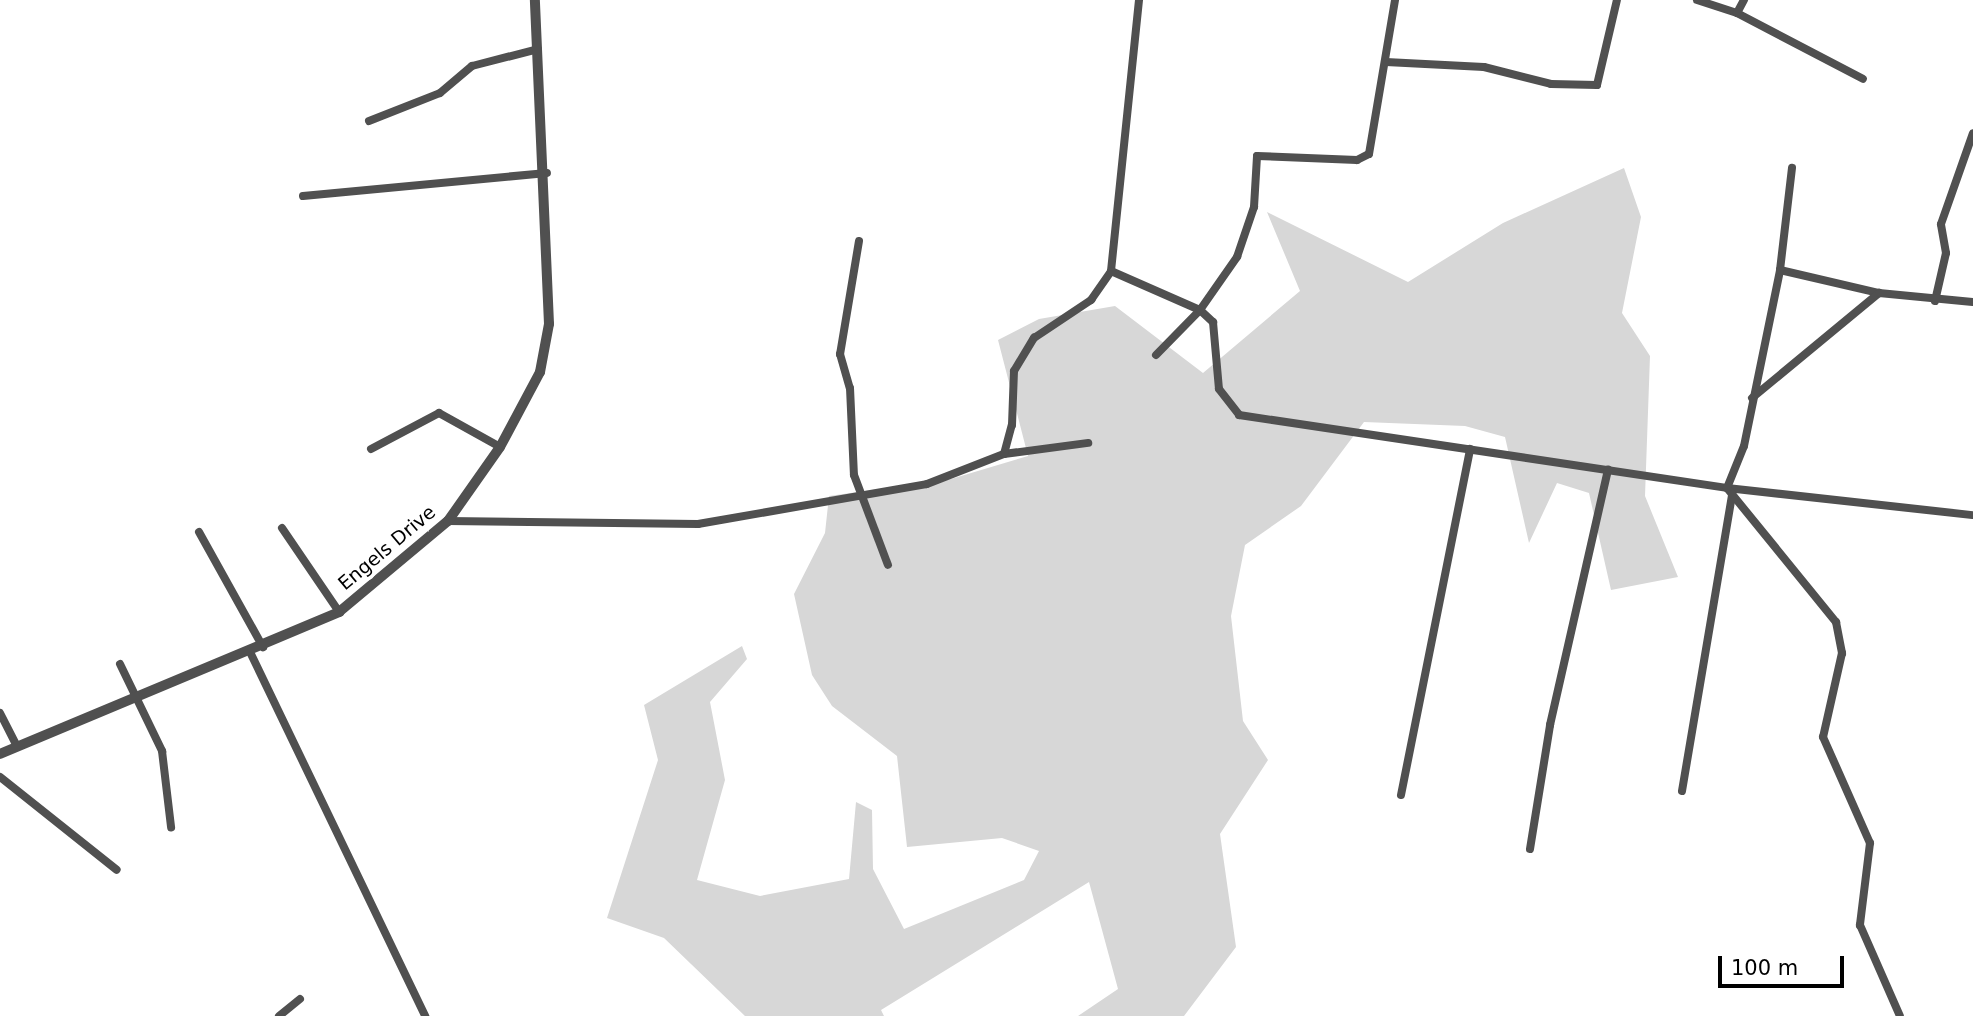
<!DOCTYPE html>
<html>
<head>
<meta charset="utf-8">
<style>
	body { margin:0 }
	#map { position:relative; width:1973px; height:1016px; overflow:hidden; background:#fff; font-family:"DejaVu Sans",sans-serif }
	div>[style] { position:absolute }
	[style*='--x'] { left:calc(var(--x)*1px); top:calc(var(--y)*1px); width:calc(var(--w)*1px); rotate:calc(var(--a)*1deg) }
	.green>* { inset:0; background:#d7d7d7 }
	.minor>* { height:8px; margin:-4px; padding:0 4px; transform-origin:4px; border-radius:4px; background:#505050 }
	.tertiary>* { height:10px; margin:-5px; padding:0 5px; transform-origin:5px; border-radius:5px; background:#505050 }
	span { translate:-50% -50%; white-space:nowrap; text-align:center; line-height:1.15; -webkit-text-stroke:7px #fff; paint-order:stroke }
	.street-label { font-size:19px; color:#000 }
	.scale { position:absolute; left:1718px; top:956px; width:126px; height:32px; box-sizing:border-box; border:4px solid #000; border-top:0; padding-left:9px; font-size:21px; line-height:24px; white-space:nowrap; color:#000; -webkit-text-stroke:5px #fff; paint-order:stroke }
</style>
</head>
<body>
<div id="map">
	<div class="green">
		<div style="clip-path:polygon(1624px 168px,1641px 217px,1622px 313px,1650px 356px,1645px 496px,1678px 577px,1611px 590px,1589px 493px,1557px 483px,1529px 543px,1505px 437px,1465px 426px,1364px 422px,1301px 506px,1245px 545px,1231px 616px,1243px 721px,1268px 760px,1220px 834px,1236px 947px,1184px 1016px,1078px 1016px,1118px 989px,1089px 882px,881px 1010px,884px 1016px,745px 1016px,664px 938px,607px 918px,658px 760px,644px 705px,742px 646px,747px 659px,710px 702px,725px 780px,697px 880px,760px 896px,849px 879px,856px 802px,872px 810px,873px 869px,904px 929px,1024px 880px,1039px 851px,1002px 838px,907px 847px,897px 756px,832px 706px,812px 675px,794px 594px,825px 533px,829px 496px,951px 479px,1028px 456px,998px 340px,1039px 319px,1115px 306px,1203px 373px,1300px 291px,1267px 212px,1408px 282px,1503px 223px)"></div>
	</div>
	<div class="minor">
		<div style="--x:1139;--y:0;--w:272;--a:95.9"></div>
		<div style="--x:1111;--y:271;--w:97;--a:23.7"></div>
		<div style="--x:1200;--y:310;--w:18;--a:43"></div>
		<div style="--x:1213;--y:322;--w:67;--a:84.9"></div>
		<div style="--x:1219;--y:389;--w:33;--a:52"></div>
		<div style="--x:1239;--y:415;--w:493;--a:8.5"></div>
		<div style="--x:1727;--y:488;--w:247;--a:6.3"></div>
		<div style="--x:1697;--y:0;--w:42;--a:18"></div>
		<div style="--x:1737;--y:13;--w:142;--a:27.6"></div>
		<div style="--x:1737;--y:13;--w:15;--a:-62"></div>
		<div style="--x:1386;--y:62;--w:98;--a:2.9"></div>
		<div style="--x:1484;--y:67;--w:69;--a:14.2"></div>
		<div style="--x:1551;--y:84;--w:46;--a:1.2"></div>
		<div style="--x:1597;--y:85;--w:87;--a:-76.8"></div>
		<div style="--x:369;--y:121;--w:76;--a:-21.5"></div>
		<div style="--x:440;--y:93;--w:42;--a:-40.2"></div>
		<div style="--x:472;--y:66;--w:68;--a:-14.4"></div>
		<div style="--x:303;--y:196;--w:245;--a:-5.4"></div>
		<div style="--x:859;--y:241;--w:115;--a:99.5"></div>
		<div style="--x:840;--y:354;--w:35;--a:74"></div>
		<div style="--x:850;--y:388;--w:87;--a:87.4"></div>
		<div style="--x:854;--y:475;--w:96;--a:69.3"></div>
		<div style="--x:1780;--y:270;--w:102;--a:13.1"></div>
		<div style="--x:1935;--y:301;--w:49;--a:-77.1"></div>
		<div style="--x:1946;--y:253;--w:29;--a:-100"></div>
		<div style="--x:1941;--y:224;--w:96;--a:-70.6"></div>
		<div style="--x:1156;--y:355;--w:63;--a:-45.6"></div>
		<div style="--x:1200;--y:310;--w:65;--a:-55.1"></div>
		<div style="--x:1237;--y:257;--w:53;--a:-71.2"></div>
		<div style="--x:1254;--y:207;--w:51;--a:-86.6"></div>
		<div style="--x:1257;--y:156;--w:100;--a:2.3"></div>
		<div style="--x:1357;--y:160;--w:13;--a:-27"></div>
		<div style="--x:1369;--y:154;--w:156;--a:-80.4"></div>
		<div style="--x:1752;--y:398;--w:165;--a:-39.6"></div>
		<div style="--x:1879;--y:293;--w:94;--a:5.5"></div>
		<div style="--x:371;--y:449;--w:77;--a:-27.9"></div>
		<div style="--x:439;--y:413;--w:70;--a:29.1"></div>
		<div style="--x:1004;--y:454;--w:85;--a:-7.5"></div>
		<div style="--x:1727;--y:488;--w:173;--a:50.9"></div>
		<div style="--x:1836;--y:622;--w:32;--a:79"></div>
		<div style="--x:1842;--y:653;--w:86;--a:102.7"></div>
		<div style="--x:1823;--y:737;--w:116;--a:66.1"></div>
		<div style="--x:1870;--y:843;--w:83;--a:97"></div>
		<div style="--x:1860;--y:925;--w:99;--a:66.3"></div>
		<div style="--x:1727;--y:488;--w:45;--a:-68"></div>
		<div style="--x:1744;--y:446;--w:180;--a:-78.4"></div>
		<div style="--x:1780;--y:270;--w:103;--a:-83.3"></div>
		<div style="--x:448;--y:521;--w:250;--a:0.7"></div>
		<div style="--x:698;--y:524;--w:232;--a:-9.9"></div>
		<div style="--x:927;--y:484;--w:83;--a:-21.3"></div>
		<div style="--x:1004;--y:454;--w:30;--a:-75"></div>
		<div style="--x:1012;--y:425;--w:54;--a:-87.9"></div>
		<div style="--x:1014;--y:371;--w:39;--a:-59"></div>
		<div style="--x:1034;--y:338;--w:69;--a:-33.7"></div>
		<div style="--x:1091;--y:300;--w:35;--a:-55"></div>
		<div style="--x:282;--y:528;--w:102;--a:55.8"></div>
		<div style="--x:199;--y:532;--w:132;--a:60.9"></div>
		<div style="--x:251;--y:654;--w:402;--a:64.3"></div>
		<div style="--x:120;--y:664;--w:97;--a:64.2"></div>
		<div style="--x:162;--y:751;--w:77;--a:83.2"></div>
		<div style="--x:0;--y:713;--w:38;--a:63"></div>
		<div style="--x:0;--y:777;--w:149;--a:38.5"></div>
		<div style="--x:1682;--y:791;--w:301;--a:-80.4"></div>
		<div style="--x:1401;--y:795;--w:353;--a:-78.7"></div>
		<div style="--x:1530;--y:849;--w:126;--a:-80.8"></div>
		<div style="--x:1550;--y:725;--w:262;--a:-77.2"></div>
		<div style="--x:279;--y:1016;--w:27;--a:-39"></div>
	</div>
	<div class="tertiary">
		<div style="--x:0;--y:754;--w:368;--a:-22.7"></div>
		<div style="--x:339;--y:612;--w:142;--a:-39.9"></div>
		<div style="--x:448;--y:521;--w:90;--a:-54.9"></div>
		<div style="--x:500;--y:447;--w:85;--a:-61.9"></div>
		<div style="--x:540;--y:372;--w:49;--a:-79.4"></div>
		<div style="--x:549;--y:324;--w:324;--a:-92.5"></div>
	</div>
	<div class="street-label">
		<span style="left:387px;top:548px;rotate:-40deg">Engels Drive</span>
	</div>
	<div class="scale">100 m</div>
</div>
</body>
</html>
